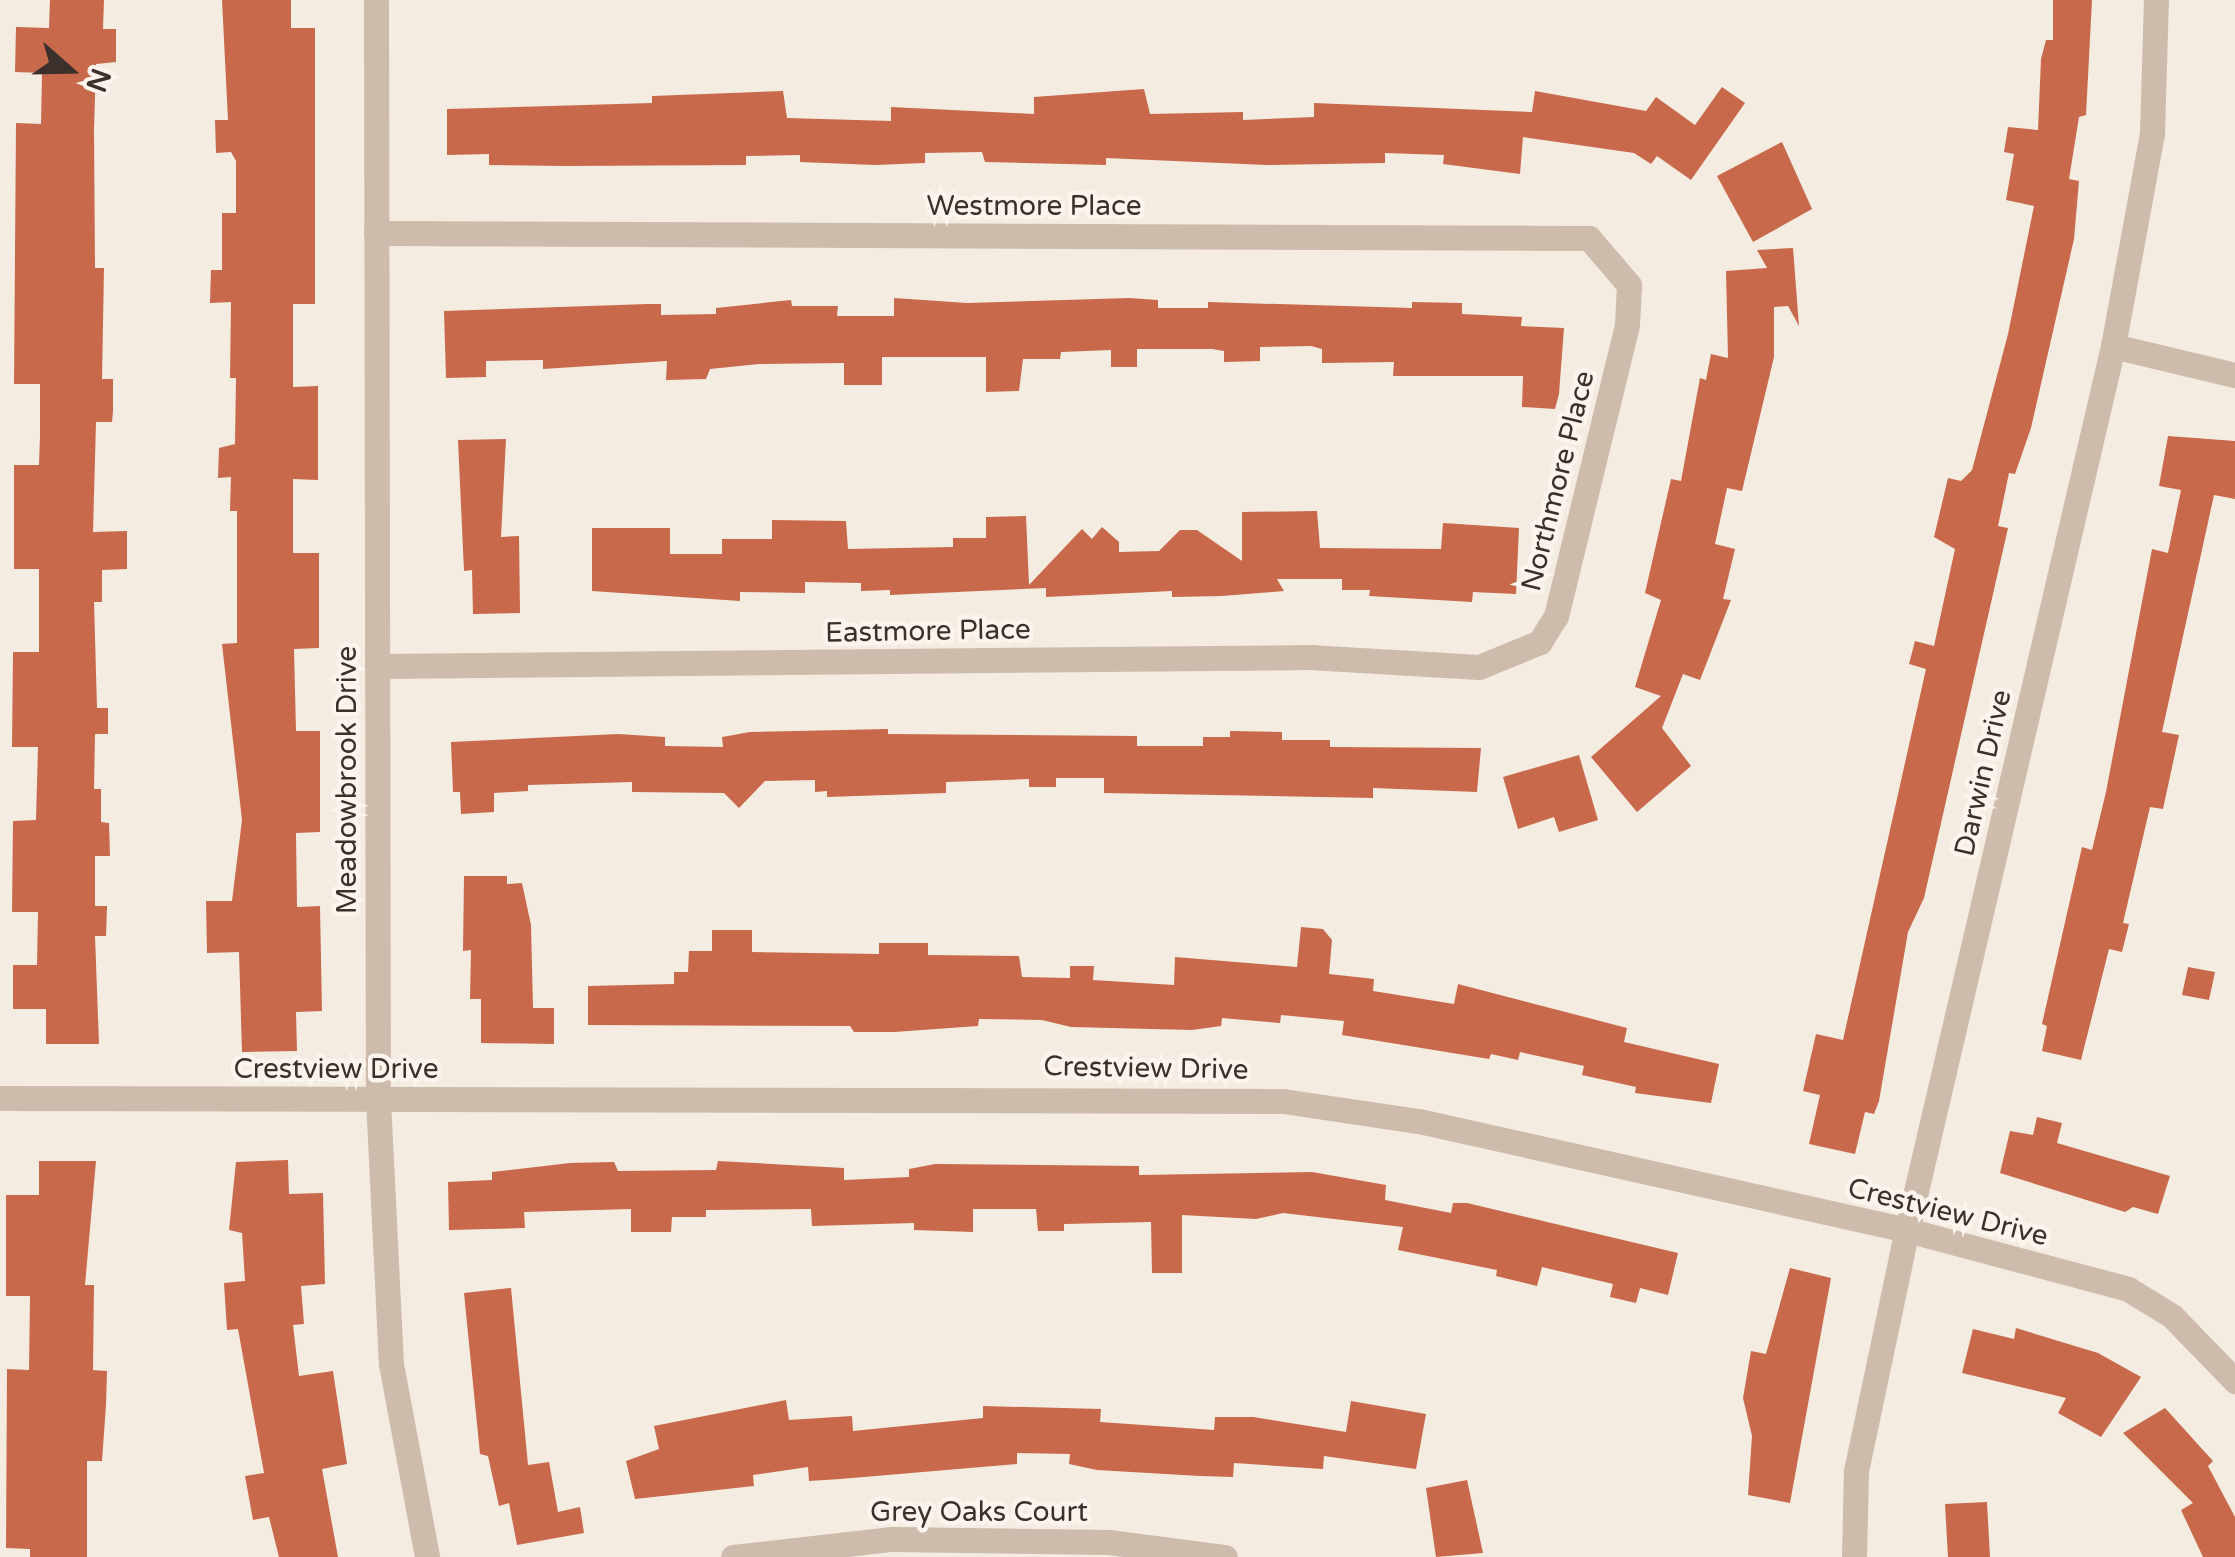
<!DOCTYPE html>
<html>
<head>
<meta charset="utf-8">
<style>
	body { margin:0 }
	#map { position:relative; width:2235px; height:1557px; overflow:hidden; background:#f4ebe1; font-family:"Varela Round",sans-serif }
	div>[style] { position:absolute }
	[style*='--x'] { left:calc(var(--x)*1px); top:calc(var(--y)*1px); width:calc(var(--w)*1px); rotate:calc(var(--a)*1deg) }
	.building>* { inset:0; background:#c8694b }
	.minor>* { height:25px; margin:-12.5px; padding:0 12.5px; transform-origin:12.5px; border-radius:12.5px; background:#cdbbac }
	span { translate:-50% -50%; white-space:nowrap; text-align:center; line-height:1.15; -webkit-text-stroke:9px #fbf5ee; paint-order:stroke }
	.street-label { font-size:28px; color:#3b302b }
	.north { position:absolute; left:20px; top:20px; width:100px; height:100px; -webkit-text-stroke:8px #fbf5ee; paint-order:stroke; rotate:110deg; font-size:28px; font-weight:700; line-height:40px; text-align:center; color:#3b302b }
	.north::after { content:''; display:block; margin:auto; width:35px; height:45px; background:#3b302b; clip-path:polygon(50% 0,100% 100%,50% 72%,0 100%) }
</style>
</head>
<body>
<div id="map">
	<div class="building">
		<div style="clip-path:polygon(50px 0,104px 0,103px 29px,116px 29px,116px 62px,96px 64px,94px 129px,95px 268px,104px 268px,102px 379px,113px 379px,113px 411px,112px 422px,96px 422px,93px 532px,127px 531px,127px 569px,102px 570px,102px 602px,94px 602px,97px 708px,108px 708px,108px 734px,95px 734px,94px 789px,101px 789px,101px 822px,109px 823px,110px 856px,95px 856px,95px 906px,107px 906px,106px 936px,95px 936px,99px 1044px,46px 1044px,46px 1009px,13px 1009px,13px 965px,37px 965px,38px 912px,12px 912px,13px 821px,36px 820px,38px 747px,12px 747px,13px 652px,39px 652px,39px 569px,14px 569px,14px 465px,39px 465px,40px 436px,40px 384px,14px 384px,16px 123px,41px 124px,42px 73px,15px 72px,16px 27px,49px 28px)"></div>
		<div style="clip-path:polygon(222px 0,291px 0,291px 28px,315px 28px,315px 304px,293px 304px,293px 387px,318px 386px,318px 480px,293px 479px,293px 553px,319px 553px,319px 648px,294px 649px,296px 731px,320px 731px,320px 832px,296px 833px,297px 907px,320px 906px,322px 1011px,296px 1012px,297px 1051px,242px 1052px,239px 952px,207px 953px,206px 901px,232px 901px,242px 820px,222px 644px,237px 643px,237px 511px,230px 511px,231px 477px,218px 478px,219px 448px,235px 444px,236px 378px,230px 378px,231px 302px,210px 303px,211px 270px,222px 270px,222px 213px,236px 213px,236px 161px,231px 152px,216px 153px,215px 120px,228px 120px)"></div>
		<div style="clip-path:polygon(2053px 0,2092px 0,2086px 115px,2079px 117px,2069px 179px,2079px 181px,2074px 239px,2031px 428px,2015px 474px,2009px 473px,1998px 526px,2008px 528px,1924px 898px,1908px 932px,1879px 1101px,1874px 1114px,1865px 1112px,1855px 1154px,1809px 1144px,1820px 1095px,1803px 1091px,1816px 1034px,1843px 1040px,1926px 669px,1909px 664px,1915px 641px,1934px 646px,1955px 549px,1934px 537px,1948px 478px,1961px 481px,1972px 470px,2008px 334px,2034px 206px,2006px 200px,2014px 154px,2004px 152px,2008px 127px,2038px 130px,2041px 59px,2046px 40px,2053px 40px)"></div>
		<div style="clip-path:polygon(1722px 87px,1745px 103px,1691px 180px,1657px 156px,1651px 164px,1634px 153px,1523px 137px,1520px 174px,1443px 164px,1444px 155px,1385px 153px,1385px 163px,1266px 165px,1106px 158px,1106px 165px,985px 162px,982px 152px,925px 153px,925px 163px,875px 165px,800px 162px,800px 155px,746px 156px,746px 165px,565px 166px,489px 165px,489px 154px,447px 155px,447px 109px,652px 103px,652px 96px,783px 91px,787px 118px,891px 121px,891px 107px,1034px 114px,1034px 97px,1144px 89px,1150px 114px,1243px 112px,1243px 120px,1314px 117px,1314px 103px,1532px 112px,1535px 91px,1646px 111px,1656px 97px,1695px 125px)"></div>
		<div style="clip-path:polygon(1782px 142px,1812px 209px,1753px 242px,1717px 176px)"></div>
		<div style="clip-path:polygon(1793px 248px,1799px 326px,1788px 306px,1774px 307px,1774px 357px,1742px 491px,1727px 488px,1715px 544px,1735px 549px,1723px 599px,1731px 600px,1700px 680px,1683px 674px,1662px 728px,1691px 766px,1637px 812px,1591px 757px,1661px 696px,1635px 687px,1661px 600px,1645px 593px,1671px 479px,1681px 481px,1700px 378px,1706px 380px,1711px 354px,1728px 358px,1726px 271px,1767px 268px,1757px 250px)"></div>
		<div style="clip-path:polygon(894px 298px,967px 303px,1129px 298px,1158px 300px,1158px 308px,1208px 308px,1208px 302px,1412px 308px,1412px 302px,1462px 303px,1462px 314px,1522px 317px,1521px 326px,1564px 328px,1559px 394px,1555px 409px,1522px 407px,1523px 376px,1393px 376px,1394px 362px,1322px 363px,1322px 349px,1311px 346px,1260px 347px,1260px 361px,1224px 362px,1224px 351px,1212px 349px,1137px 349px,1137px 367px,1111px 367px,1111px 350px,1061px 352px,1060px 359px,1023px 359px,1019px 391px,986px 392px,986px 357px,882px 357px,882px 385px,844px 385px,844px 363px,759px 364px,710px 369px,706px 379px,666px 380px,667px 361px,543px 369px,543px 360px,486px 361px,486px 377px,446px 378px,444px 311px,648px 304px,661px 304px,661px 315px,716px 314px,716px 308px,791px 300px,792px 306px,838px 306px,837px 316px,894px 316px)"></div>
		<div style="clip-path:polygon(2168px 436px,2235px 441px,2235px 499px,2214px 495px,2162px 732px,2179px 735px,2163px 809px,2150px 807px,2123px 923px,2129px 924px,2122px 952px,2109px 949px,2081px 1060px,2042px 1051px,2047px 1026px,2042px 1024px,2082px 847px,2092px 850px,2106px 792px,2152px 549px,2168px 553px,2181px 490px,2159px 486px)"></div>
		<div style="clip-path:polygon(506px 439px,501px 537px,519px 536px,520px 613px,473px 614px,472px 570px,464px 571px,458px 440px)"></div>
		<div style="clip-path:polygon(1317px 511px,1320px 548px,1441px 549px,1443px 523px,1519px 528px,1516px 594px,1473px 592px,1472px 602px,1369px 596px,1370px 590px,1342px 590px,1342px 579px,1277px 579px,1284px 591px,1222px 596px,1172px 597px,1172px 591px,1046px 597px,1046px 588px,890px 595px,890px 590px,861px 591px,861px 583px,805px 582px,805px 593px,740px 592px,740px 601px,592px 591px,592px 528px,670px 528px,670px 554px,722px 554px,722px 539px,772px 539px,772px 520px,846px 521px,848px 549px,953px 547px,953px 538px,986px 538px,986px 517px,1026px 516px,1029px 585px,1082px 529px,1092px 539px,1102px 527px,1119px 542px,1119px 552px,1159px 551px,1180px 530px,1197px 530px,1242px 561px,1242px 512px)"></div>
		<div style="clip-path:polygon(888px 729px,888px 734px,1137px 736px,1137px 746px,1203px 746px,1203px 737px,1230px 737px,1230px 731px,1282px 732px,1282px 740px,1330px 740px,1330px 747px,1481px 748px,1477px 792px,1373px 788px,1373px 798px,1104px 793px,1104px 778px,1056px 778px,1056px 787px,1029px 787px,1029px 779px,946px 782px,946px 793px,827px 797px,827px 791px,815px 792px,815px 780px,765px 781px,739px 808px,724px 793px,632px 792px,632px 782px,528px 785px,528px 791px,494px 793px,494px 812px,461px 814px,460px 792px,453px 792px,451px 742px,618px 734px,665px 737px,665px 746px,723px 747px,722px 737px,750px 732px)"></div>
		<div style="clip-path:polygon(1579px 755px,1598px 820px,1559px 832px,1554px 817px,1518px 829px,1503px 777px)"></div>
		<div style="clip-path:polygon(464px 876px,507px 876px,507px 884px,522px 883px,531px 925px,533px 1008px,554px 1008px,554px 1044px,481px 1043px,481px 999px,470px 999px,471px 950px,463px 951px)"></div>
		<div style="clip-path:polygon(1301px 927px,1323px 929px,1332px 940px,1329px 974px,1374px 979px,1373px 991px,1454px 1004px,1458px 984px,1627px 1028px,1624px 1042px,1719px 1064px,1711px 1103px,1635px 1093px,1636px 1087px,1582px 1075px,1584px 1066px,1520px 1052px,1518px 1060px,1491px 1054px,1489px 1059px,1342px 1035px,1344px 1021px,1281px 1015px,1280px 1023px,1222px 1018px,1221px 1026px,1192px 1030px,1071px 1027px,1042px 1020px,979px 1019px,978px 1026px,894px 1032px,854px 1032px,850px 1026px,588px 1025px,588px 986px,674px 984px,674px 972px,688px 972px,689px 951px,712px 951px,712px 930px,752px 930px,752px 952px,879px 954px,879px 943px,928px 943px,928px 955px,1019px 956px,1022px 977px,1070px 978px,1070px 966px,1094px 966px,1093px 980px,1174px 985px,1175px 957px,1297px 967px)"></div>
		<div style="clip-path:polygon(2188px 967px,2215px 972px,2209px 1000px,2182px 995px)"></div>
		<div style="clip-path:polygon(2037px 1117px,2062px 1123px,2057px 1143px,2170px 1176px,2158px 1214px,2133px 1207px,2125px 1212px,2000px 1173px,2010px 1131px,2033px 1135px)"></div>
		<div style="clip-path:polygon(288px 1160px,289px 1194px,323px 1193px,325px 1284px,301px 1286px,304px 1324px,293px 1325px,299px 1376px,333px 1371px,347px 1464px,322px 1469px,338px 1557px,279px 1557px,269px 1517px,253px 1520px,245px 1476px,264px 1473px,238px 1329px,227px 1330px,224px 1283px,245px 1281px,242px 1233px,229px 1230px,236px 1162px)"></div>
		<div style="clip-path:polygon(39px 1161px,96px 1161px,85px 1285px,94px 1285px,93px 1370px,107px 1371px,106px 1405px,102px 1461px,87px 1461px,87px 1557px,30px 1557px,30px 1549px,6px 1548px,7px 1369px,29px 1370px,30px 1296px,6px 1296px,6px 1195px,39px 1195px)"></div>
		<div style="clip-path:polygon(718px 1161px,844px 1168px,844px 1180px,909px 1177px,909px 1169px,935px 1164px,1139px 1166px,1139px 1175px,1312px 1172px,1386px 1185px,1385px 1200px,1451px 1213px,1453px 1203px,1467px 1203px,1678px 1253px,1668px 1295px,1640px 1288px,1636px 1303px,1610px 1297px,1613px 1284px,1542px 1267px,1537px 1286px,1496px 1276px,1497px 1270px,1398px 1250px,1403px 1227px,1283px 1213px,1256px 1219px,1182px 1215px,1182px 1273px,1152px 1273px,1151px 1222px,1064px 1224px,1064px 1231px,1038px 1231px,1036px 1209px,973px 1209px,973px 1232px,914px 1230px,914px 1223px,812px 1226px,811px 1209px,706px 1210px,706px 1217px,672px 1217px,671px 1232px,631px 1232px,631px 1209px,524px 1212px,525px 1228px,449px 1230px,448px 1182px,492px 1180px,492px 1172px,570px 1163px,614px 1162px,618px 1171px,716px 1170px)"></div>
		<div style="clip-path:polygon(1790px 1268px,1831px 1278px,1790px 1503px,1748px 1495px,1752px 1436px,1743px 1398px,1751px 1351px,1766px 1354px)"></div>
		<div style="clip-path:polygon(511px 1288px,528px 1465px,549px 1462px,558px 1512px,580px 1507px,584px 1533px,517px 1545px,509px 1503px,499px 1506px,488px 1456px,480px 1454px,464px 1293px)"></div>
		<div style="clip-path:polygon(2016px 1328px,2098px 1353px,2141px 1377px,2101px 1437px,2058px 1413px,2066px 1398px,1962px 1373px,1973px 1329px,2014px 1339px)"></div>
		<div style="clip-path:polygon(786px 1400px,789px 1420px,852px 1416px,853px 1431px,983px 1418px,983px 1406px,1101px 1409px,1100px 1422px,1214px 1430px,1215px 1417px,1253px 1417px,1346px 1432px,1351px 1401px,1426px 1414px,1416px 1469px,1324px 1456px,1323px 1469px,1234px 1463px,1233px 1477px,1200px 1476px,1097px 1470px,1069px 1464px,1070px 1454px,1017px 1453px,1017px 1464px,840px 1479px,809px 1481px,808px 1467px,753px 1475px,754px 1486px,635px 1499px,626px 1461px,659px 1449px,654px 1426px)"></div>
		<div style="clip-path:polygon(2165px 1408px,2213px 1461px,2208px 1466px,2235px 1517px,2235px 1557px,2203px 1557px,2181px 1510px,2193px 1503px,2123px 1433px)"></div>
		<div style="clip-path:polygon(1467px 1480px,1483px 1553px,1436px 1557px,1426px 1488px)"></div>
		<div style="clip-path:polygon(1987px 1502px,1990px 1557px,1948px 1557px,1945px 1504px)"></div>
	</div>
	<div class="minor">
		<div style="--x:376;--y:0;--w:1099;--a:89.9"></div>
		<div style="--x:378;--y:1099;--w:265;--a:87.2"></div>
		<div style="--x:391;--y:1364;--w:196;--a:79.4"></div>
		<div style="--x:376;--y:233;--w:1213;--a:0.24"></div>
		<div style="--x:1589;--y:238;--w:62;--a:49.6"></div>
		<div style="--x:1629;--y:285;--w:40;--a:92.9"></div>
		<div style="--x:1627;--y:325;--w:300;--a:103.7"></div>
		<div style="--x:1556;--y:616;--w:31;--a:122"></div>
		<div style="--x:1540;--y:642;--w:66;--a:157.7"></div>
		<div style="--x:1479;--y:667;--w:166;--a:-176.6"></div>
		<div style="--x:1313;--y:657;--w:936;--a:179.45"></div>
		<div style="--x:2113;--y:346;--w:125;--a:13.4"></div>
		<div style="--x:0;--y:1098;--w:1283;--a:0.13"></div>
		<div style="--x:1283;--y:1101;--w:137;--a:8.4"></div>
		<div style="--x:1419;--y:1121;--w:500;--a:12.59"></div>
		<div style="--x:1907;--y:1230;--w:229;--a:14.9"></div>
		<div style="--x:2128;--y:1289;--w:52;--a:31.5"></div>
		<div style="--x:2172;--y:1316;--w:91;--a:45.9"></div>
		<div style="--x:733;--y:1557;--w:160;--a:-6.5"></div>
		<div style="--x:892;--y:1539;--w:217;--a:0.8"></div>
		<div style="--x:1109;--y:1542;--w:117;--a:7.4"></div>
		<div style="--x:1854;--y:1557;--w:86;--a:-88.7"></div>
		<div style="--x:1856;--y:1471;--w:246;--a:-78.1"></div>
		<div style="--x:1907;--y:1230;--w:908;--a:-76.88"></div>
		<div style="--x:2113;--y:346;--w:217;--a:-79.6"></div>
		<div style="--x:2152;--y:133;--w:133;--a:-88.3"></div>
	</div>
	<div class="street-label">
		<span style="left:1034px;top:206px">Westmore Place</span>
		<span style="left:1558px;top:481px;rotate:-76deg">Northmore Place</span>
		<span style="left:928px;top:631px;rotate:-1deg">Eastmore Place</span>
		<span style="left:1983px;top:773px;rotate:-77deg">Darwin Drive</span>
		<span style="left:347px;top:780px;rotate:-90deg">Meadowbrook Drive</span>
		<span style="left:1146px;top:1068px;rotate:1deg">Crestview Drive</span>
		<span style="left:336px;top:1069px">Crestview Drive</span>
		<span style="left:1948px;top:1212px;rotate:14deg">Crestview Drive</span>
		<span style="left:979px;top:1512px">Grey Oaks Court</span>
	</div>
	<div class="north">N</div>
</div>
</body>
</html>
